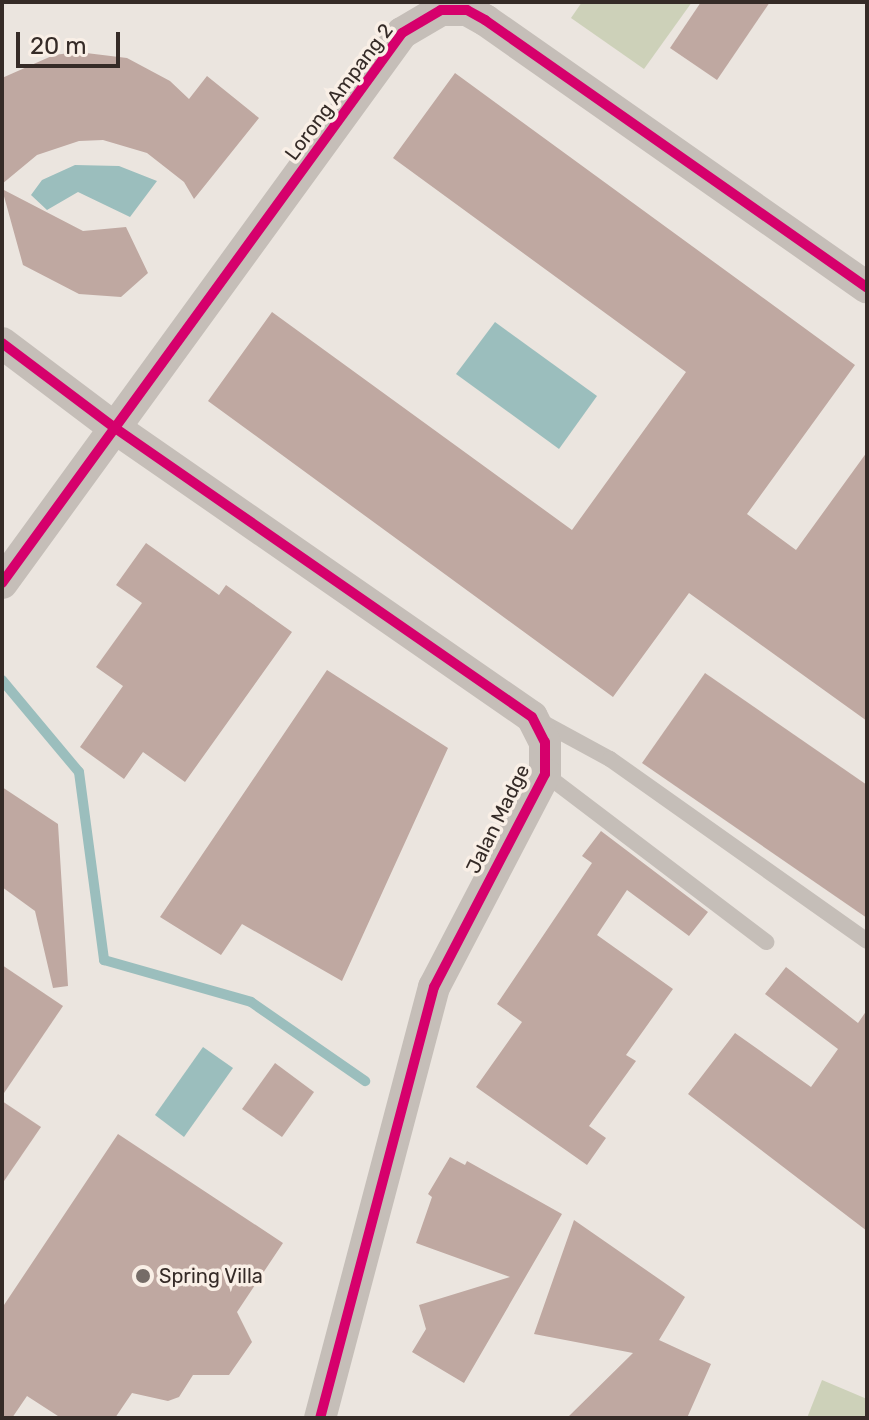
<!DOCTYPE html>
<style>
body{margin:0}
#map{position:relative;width:869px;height:1420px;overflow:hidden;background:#ebe5df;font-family:Rubik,sans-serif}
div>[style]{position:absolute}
.green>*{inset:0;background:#cdd1b9}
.water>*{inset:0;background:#9bbebd}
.stream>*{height:10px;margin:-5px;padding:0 5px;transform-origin:5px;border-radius:5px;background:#9bbebd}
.building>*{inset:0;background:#bfa8a1}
.service>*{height:16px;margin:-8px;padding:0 8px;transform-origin:8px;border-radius:8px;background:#c5beb8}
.minor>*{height:32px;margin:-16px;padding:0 16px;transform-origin:16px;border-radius:16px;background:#c5beb8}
.cycleway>*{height:10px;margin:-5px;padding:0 5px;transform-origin:5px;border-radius:5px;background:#d6006c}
.dots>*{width:22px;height:22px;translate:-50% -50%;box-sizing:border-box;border:4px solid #f9efe6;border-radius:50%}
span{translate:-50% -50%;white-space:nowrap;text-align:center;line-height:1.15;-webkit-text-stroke:7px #f9efe6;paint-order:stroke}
.street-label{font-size:20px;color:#352b27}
.poi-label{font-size:20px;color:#352b27}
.left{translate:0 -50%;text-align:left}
.frame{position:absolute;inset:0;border:4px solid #352b27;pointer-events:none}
.scale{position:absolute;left:16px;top:32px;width:104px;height:36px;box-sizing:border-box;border:4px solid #352b27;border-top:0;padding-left:10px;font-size:24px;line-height:28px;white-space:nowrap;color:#352b27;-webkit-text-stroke:6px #f9efe6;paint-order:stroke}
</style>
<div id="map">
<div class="green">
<div style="clip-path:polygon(582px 2px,692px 2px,644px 69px,571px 18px)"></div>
<div style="clip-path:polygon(822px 1380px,867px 1399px,867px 1418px,807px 1418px)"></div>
</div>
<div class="water">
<div style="clip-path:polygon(75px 165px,119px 166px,157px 181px,130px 217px,78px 192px,47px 210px,31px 195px,42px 180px)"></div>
<div style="clip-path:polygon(495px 322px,597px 396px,559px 449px,456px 374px)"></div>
<div style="clip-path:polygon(203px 1047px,233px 1068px,184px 1137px,155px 1115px)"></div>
</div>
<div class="stream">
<div style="left:2px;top:680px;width:120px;rotate:50.1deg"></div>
<div style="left:79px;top:772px;width:190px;rotate:82.4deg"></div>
<div style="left:104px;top:960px;width:153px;rotate:15.9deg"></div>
<div style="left:251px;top:1002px;width:139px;rotate:34.7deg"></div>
</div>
<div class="building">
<div style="clip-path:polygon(701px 2px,770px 2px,717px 80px,670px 48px)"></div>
<div style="clip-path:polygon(78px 52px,127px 58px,170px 81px,189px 99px,207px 76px,259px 118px,194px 199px,184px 182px,147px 153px,103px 140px,79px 141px,37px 155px,2px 184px,2px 78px,54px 55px)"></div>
<div style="clip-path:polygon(455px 73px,855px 365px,747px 514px,796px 550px,867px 452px,867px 721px,689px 593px,613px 697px,208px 401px,272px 312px,572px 530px,686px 372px,393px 158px)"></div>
<div style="clip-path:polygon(2px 189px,83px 231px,126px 227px,148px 273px,121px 297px,79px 294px,23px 265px)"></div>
<div style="clip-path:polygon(146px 543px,219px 595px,226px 585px,292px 632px,185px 782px,143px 752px,124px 779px,80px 747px,123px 686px,96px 667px,142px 603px,116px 585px)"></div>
<div style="clip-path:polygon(327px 670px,448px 748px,342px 981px,242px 924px,221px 955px,160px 917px)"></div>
<div style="clip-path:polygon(705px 673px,867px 785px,867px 918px,642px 763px)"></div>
<div style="clip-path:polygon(2px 787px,58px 824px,68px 986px,53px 988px,35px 911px,2px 887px)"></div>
<div style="clip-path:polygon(601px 831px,708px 912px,689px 936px,627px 890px,597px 935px,673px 989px,626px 1055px,636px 1061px,589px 1126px,606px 1138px,587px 1165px,476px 1087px,522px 1022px,497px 1004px,592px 863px,582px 856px)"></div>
<div style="clip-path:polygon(2px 965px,63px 1006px,2px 1096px)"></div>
<div style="clip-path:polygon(786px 967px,858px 1023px,867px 1010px,867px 1231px,688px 1094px,735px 1033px,811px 1087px,838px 1049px,765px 994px)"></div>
<div style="clip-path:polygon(275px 1063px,314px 1092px,282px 1137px,242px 1109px)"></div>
<div style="clip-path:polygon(2px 1101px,41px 1127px,2px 1184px)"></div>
<div style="clip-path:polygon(118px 1134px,283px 1243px,237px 1312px,252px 1342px,229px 1375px,193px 1375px,179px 1397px,168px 1401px,132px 1393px,115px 1418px,61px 1418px,27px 1396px,12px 1418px,2px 1418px,2px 1308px)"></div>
<div style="clip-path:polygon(450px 1157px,465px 1165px,467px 1161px,562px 1214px,464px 1383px,412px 1352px,426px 1329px,419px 1305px,510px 1277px,416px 1243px,432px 1197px,428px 1194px)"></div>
<div style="clip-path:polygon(574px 1220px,685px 1297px,659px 1340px,711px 1364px,687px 1418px,567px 1418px,633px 1353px,534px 1334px)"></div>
</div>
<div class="service">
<div style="left:540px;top:721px;width:80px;rotate:28.5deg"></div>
<div style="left:610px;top:759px;width:315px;rotate:35.3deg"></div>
<div style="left:545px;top:774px;width:278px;rotate:37.2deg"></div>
</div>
<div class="minor">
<div style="left:2px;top:343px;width:141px;rotate:37deg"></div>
<div style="left:115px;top:428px;width:507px;rotate:34.72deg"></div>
<div style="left:532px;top:717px;width:28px;rotate:63deg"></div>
<div style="left:545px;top:742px;width:32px;rotate:90deg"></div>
<div style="left:545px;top:774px;width:240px;rotate:117.5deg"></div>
<div style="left:434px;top:987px;width:446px;rotate:104.8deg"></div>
<div style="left:2px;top:583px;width:680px;rotate:-53.97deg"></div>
<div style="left:402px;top:33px;width:45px;rotate:-30.5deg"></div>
<div style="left:441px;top:10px;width:26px"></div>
<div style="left:467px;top:10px;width:21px;rotate:29deg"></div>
<div style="left:485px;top:20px;width:466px;rotate:35deg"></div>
</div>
<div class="cycleway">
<div style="left:2px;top:343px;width:141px;rotate:37deg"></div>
<div style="left:115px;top:428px;width:507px;rotate:34.72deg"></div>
<div style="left:532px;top:717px;width:28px;rotate:63deg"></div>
<div style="left:545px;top:742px;width:32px;rotate:90deg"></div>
<div style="left:545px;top:774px;width:240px;rotate:117.5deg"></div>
<div style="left:434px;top:987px;width:446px;rotate:104.8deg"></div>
<div style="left:2px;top:583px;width:680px;rotate:-53.97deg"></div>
<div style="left:402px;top:33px;width:45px;rotate:-30.5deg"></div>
<div style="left:441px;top:10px;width:26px"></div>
<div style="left:467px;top:10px;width:21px;rotate:29deg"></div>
<div style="left:485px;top:20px;width:466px;rotate:35deg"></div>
</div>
<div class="dots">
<div style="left:143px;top:1276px;background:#756c67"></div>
</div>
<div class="street-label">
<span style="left:339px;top:92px;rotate:-53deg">Lorong Ampang 2</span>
<span style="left:498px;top:819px;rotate:-64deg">Jalan Madge</span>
</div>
<div class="poi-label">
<span class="left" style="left:159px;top:1276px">Spring Villa</span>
</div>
<div class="frame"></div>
<div class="scale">20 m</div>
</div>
